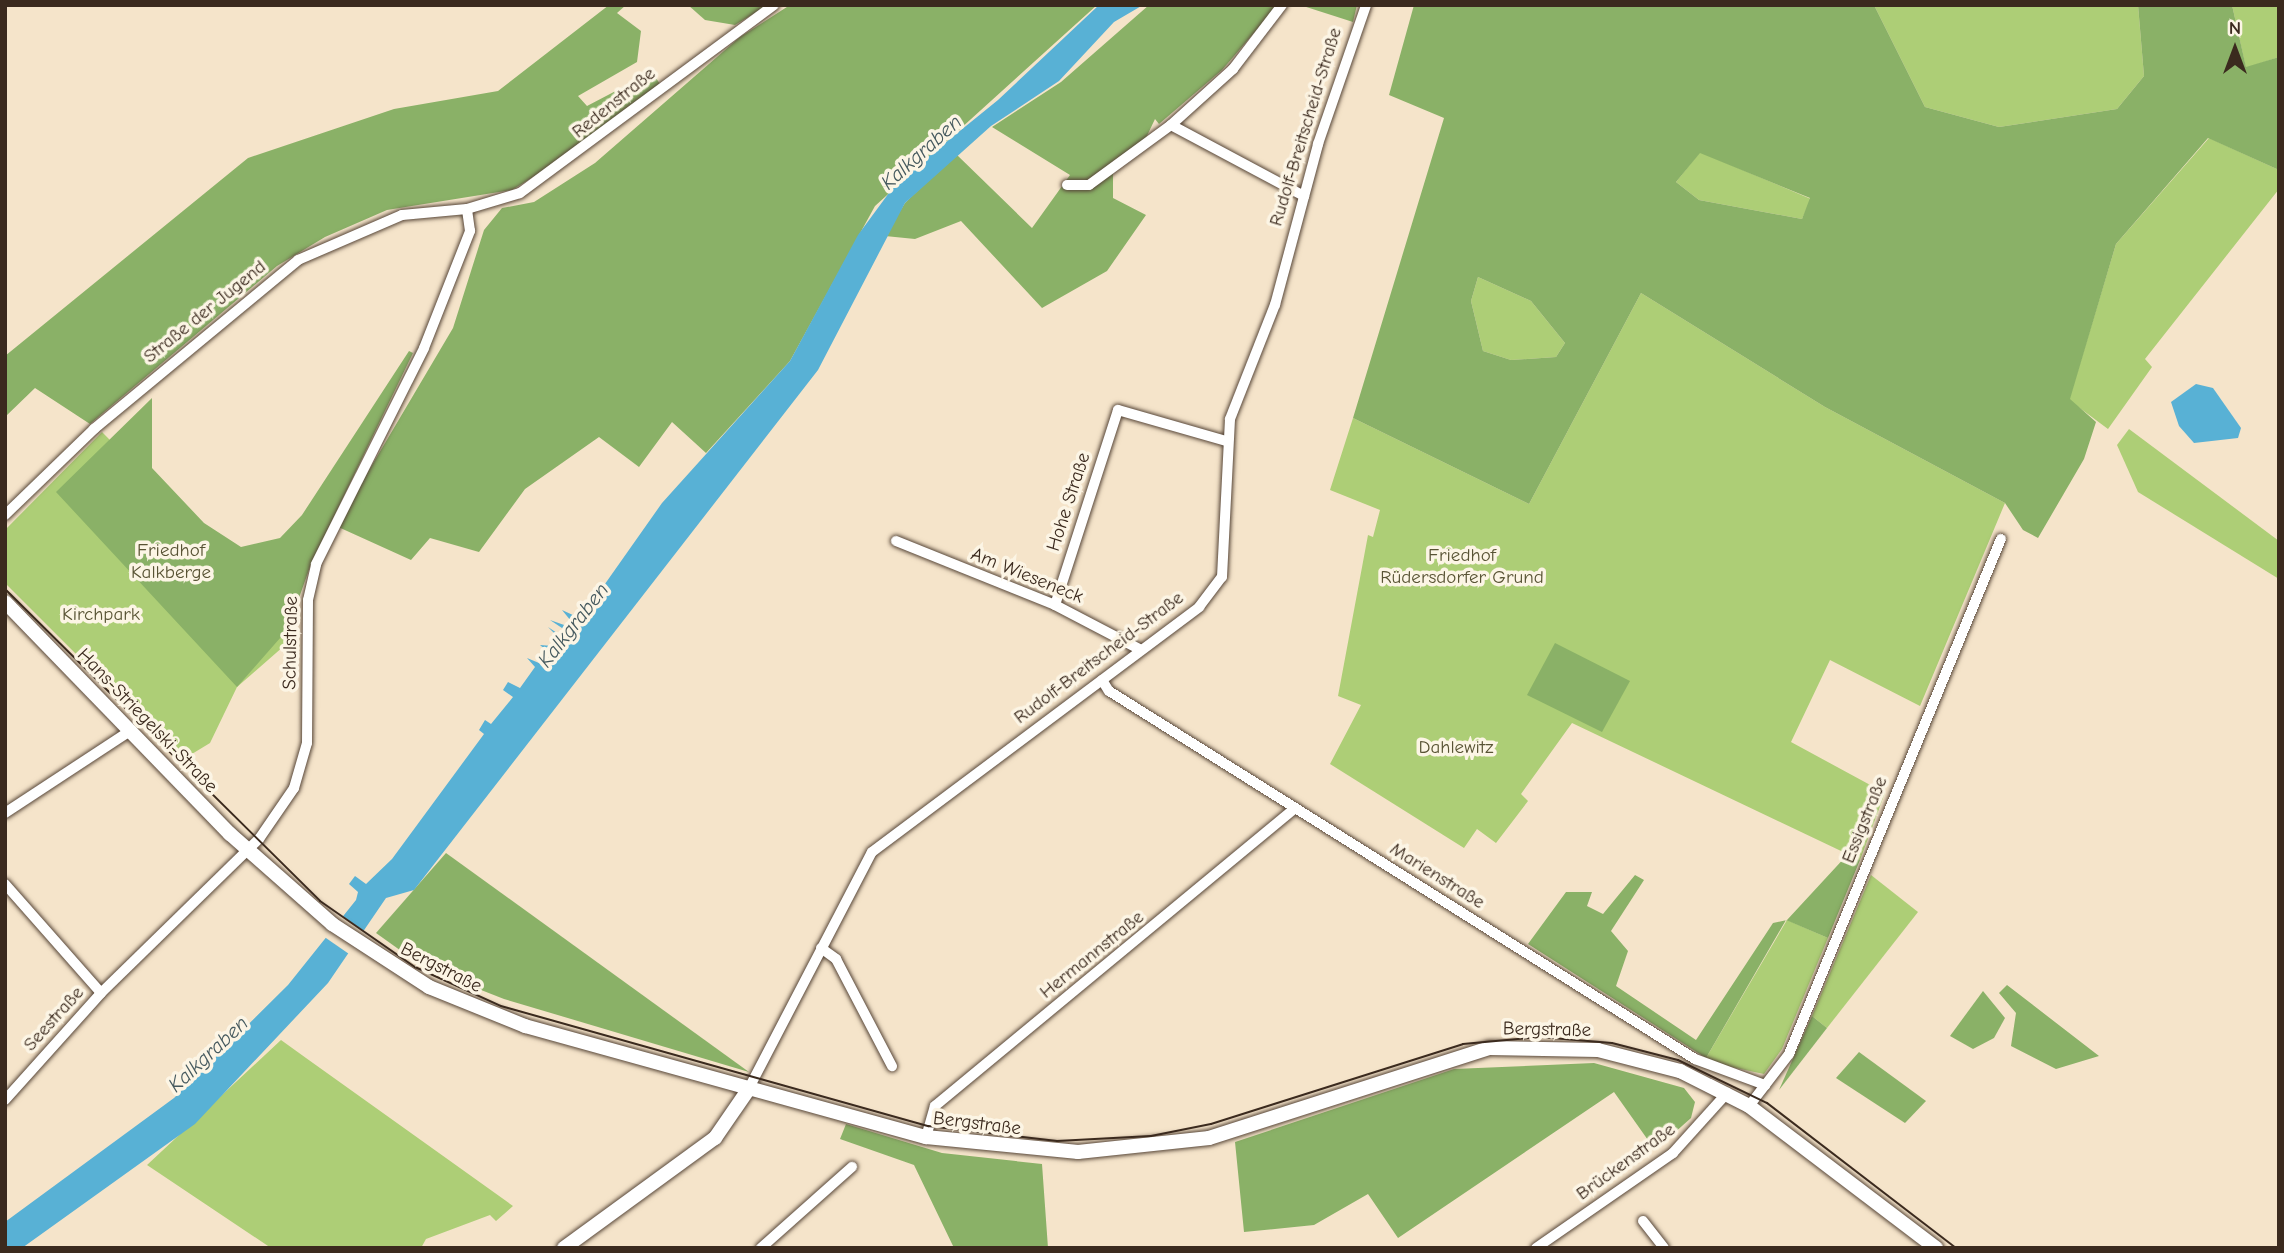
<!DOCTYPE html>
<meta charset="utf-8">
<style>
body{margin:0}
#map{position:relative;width:2284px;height:1253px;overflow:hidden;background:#f5e4ca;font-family:"Comic Neue",sans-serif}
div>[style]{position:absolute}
.green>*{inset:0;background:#adce76}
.forest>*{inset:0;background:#8ab167}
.water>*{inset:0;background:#58b1d5}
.pier>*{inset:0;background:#f5e4ca}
.roads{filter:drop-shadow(0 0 2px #574638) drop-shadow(0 0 2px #574638)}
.street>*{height:10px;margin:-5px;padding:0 5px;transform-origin:5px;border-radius:5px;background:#fff}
.secondary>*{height:14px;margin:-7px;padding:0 7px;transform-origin:7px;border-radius:7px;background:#fff}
.tram>*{height:2px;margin:-1px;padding:0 1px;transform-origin:1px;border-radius:1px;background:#3b2a1e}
span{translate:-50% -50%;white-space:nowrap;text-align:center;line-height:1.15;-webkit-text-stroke:7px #fcf5e5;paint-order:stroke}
.street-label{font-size:19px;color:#3b2a1e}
.park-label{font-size:19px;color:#585334}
.water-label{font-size:21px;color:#45595e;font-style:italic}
.frame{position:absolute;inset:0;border:7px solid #3b2a1e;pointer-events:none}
.north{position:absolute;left:2200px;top:14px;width:70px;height:70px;-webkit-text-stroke:5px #fcf5e5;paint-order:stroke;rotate:0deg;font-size:19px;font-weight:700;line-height:28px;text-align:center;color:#3b2a1e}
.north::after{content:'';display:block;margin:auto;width:24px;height:32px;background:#3b2a1e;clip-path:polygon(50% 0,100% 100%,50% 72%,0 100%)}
</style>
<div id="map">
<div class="green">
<div style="clip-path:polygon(1874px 5px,2138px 5px,2144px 76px,2117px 109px,1999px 127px,1925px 107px)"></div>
<div style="clip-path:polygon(2232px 5px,2279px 5px,2279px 57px,2246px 68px)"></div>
<div style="clip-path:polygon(2209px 138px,2279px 170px,2279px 189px,2145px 359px,2152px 367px,2108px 429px,2069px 400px,2116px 244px)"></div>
<div style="clip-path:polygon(1700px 152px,1811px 199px,1802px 219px,1699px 200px,1676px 182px)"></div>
<div style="clip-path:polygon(1478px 277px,1531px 301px,1565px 343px,1556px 357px,1511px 360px,1483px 351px,1471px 301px)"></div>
<div style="clip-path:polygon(1641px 293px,1825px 407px,2005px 503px,1920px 706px,1830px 660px,1791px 742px,1885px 793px,1860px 860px,1572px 723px,1521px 794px,1528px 801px,1496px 843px,1477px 829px,1464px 848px,1330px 764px,1361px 705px,1338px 696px,1368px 535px,1373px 537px,1380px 510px,1330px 490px,1353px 418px,1529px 504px)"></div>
<div style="clip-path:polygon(2129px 429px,2279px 541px,2279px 579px,2138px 492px,2117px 445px)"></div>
<div style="clip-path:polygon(102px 432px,300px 632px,237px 687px,210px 743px,182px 760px,5px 583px,5px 530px)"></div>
<div style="clip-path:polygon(1871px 875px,1918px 912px,1827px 1028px,1812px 1016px)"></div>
<div style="clip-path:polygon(1787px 920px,1828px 938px,1782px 1049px,1764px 1074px,1712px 1063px,1706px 1058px)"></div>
<div style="clip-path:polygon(281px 1040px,306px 1058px,513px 1206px,496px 1221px,490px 1215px,426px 1239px,421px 1248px,271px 1248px,147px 1165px)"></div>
</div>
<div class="forest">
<div style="clip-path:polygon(609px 5px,626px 5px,617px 13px,641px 31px,637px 62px,578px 96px,587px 106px,652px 72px,660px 84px,564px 158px,512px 190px,387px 210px,325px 237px,277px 266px,90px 424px,35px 388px,5px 417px,5px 356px,248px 158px,394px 109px,498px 91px)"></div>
<div style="clip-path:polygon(688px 5px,768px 5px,735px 25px,705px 20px)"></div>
<div style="clip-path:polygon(790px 5px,1097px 5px,875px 206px,790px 361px,706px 453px,672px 422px,639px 467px,599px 437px,525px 489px,479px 552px,430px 538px,411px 560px,336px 526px,453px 328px,484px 230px,502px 208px,534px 202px,595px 163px,740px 37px)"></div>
<div style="clip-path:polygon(1149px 5px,1278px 5px,1222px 70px,1159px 124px,1155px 119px,1145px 140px,1113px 161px,1113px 198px,1146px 215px,1107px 271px,1042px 308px,961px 221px,915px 239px,885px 236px,905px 203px,956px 154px,1032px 228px,1070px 175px,992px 127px,1061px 82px)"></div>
<div style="clip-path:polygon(1300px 5px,1357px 5px,1353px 22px)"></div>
<div style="clip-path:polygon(evenodd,1414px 5px,1874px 5px,1925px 107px,1999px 127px,2117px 109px,2144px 76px,2138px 5px,2232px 5px,2246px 67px,2279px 57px,2279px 170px,2208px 138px,2116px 244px,2070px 399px,2096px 422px,2084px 459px,2038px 538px,2023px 530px,2005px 503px,1825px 407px,1641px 293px,1529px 504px,1353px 418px,1444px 118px,1389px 95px,1414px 5px,1700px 153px,1810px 198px,1802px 219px,1699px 200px,1676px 182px,1700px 153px,1414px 5px,1478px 277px,1531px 301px,1565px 343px,1556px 357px,1511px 360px,1483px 351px,1471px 301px,1478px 277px)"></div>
<div style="clip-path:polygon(409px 351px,413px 353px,311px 564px,288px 629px,237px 687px,56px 492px,152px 398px,152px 468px,204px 523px,241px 547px,280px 538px,302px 515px)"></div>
<div style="clip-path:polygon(1555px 643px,1630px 681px,1602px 732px,1527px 695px)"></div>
<div style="clip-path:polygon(446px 853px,749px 1072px,504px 999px,425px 968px,376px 933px)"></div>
<div style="clip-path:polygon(1848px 854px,1860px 860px,1828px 938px,1786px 920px,1706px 1058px,1528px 944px,1566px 892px,1592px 892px,1587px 906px,1603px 914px,1635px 875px,1644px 880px,1611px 931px,1628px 951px,1616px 986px,1696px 1040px,1773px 923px,1787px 920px)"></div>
<div style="clip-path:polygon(2007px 985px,2099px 1056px,2056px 1069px,2011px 1046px,2016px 1013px,1999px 993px)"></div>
<div style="clip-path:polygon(1983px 991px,2005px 1018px,1994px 1038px,1973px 1049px,1950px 1036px)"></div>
<div style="clip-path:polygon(1812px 1016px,1827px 1028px,1779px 1090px)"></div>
<div style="clip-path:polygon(1859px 1052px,1926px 1101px,1905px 1123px,1836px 1078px)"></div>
<div style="clip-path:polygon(1594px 1063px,1684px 1088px,1695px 1102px,1691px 1118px,1655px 1150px,1614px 1092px,1398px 1238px,1368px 1194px,1314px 1225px,1244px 1232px,1235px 1142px,1454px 1069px)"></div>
<div style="clip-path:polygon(846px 1124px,942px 1153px,1042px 1164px,1048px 1248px,954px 1248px,914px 1165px,840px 1139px)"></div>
</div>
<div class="water">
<div style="clip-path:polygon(1099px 5px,1143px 5px,1114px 22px,1059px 81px,991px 126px,905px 203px,818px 370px,414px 890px,386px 898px,328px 983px,195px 1124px,22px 1248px,5px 1248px,5px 1222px,174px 1098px,288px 985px,356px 900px,358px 892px,349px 884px,355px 876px,366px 884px,392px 859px,484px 734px,479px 730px,485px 720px,491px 724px,513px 697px,503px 690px,508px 682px,520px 688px,535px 667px,527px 658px,539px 663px,548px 652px,540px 645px,553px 646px,558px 637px,548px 627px,560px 635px,565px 630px,550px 620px,567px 626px,571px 621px,562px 610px,575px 616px,600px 591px,662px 503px,790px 361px,858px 235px,897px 182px,998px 100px)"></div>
<div style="clip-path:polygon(2196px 384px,2213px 388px,2241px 428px,2238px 438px,2194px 443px,2179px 426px,2171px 402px)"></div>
</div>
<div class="pier">
<div style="clip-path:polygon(341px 915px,367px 933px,352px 956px,323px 936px)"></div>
</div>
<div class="roads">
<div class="street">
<div style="left:1171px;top:125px;width:151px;rotate:28.1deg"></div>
<div style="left:1067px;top:185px;width:22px"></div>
<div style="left:1089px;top:185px;width:102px;rotate:-36.2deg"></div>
<div style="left:1171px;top:125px;width:84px;rotate:-42.1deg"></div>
<div style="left:1233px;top:69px;width:81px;rotate:-52.6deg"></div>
<div style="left:5px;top:515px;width:124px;rotate:-44deg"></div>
<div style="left:94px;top:429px;width:265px;rotate:-39.6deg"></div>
<div style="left:298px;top:260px;width:113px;rotate:-23.4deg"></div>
<div style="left:402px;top:215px;width:65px;rotate:-5.3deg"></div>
<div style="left:467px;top:209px;width:55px;rotate:-16.8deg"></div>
<div style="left:520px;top:193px;width:316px;rotate:-36.5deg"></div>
<div style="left:896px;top:541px;width:171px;rotate:21.9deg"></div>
<div style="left:1055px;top:605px;width:95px;rotate:27.6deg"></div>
<div style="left:1055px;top:605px;width:205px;rotate:-72.1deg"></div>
<div style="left:1118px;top:410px;width:112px;rotate:16deg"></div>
<div style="left:1102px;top:680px;width:13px;rotate:58deg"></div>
<div style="left:1109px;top:691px;width:692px;rotate:32.13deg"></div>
<div style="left:1695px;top:1059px;width:75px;rotate:20.4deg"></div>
<div style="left:5px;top:813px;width:149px;rotate:-33.3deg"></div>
<div style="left:5px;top:884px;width:145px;rotate:48.6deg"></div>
<div style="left:821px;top:948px;width:19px;rotate:36deg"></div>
<div style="left:836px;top:959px;width:121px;rotate:62.4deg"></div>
<div style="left:748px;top:1090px;width:268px;rotate:-62.5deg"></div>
<div style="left:872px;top:852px;width:409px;rotate:-36.8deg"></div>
<div style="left:1199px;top:607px;width:38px;rotate:-53deg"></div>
<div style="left:1222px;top:577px;width:158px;rotate:-87.1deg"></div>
<div style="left:1230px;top:419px;width:123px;rotate:-68.5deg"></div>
<div style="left:1275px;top:305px;width:167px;rotate:-75deg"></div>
<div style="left:1318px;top:144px;width:147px;rotate:-70.9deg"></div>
<div style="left:5px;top:1100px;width:144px;rotate:-48.1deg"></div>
<div style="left:101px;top:993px;width:221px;rotate:-44.3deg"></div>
<div style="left:259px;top:839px;width:62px;rotate:-55.5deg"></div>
<div style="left:294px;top:788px;width:47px;rotate:-73.9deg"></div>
<div style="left:307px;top:743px;width:143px;rotate:-89.6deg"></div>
<div style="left:308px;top:600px;width:37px;rotate:-77deg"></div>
<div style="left:316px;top:564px;width:241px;rotate:-63.4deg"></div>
<div style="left:424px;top:348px;width:126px;rotate:-68.5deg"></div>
<div style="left:470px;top:231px;width:22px;rotate:-98deg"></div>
<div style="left:1749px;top:1106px;width:66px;rotate:-52.4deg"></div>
<div style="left:1789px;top:1054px;width:557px;rotate:-67.63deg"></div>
<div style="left:926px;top:1137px;width:32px;rotate:-74deg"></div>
<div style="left:935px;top:1106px;width:467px;rotate:-39.6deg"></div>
<div style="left:1643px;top:1221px;width:34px;rotate:52deg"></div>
<div style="left:761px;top:1248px;width:122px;rotate:-41.7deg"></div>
<div style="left:1536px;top:1248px;width:167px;rotate:-34.7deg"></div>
<div style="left:1673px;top:1153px;width:81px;rotate:-48deg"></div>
</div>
<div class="secondary">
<div style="left:5px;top:602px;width:323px;rotate:45.9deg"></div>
<div style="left:230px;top:834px;width:136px;rotate:41.4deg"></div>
<div style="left:332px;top:924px;width:116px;rotate:33deg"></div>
<div style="left:429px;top:987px;width:104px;rotate:22.1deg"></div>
<div style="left:525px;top:1026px;width:416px;rotate:15.5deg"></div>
<div style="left:926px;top:1137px;width:153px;rotate:5.6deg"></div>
<div style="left:1078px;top:1152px;width:132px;rotate:-6.1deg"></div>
<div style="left:1209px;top:1138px;width:294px;rotate:-17.8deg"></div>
<div style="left:1489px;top:1048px;width:109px;rotate:1.1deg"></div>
<div style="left:1598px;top:1050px;width:85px;rotate:14.4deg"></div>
<div style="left:1680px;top:1071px;width:77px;rotate:26.9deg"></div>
<div style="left:1749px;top:1106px;width:235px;rotate:37.2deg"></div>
<div style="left:564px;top:1248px;width:187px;rotate:-36.1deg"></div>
<div style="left:715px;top:1138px;width:58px;rotate:-55.5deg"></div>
</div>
</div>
<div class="tram">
<div style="left:5px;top:589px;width:443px;rotate:44.7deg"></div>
<div style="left:320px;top:901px;width:116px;rotate:34.8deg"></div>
<div style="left:415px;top:967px;width:94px;rotate:24.4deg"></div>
<div style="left:501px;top:1006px;width:444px;rotate:15.7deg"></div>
<div style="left:928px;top:1126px;width:130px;rotate:6.6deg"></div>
<div style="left:1057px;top:1141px;width:94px;rotate:-3deg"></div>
<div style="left:1151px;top:1136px;width:61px;rotate:-11.3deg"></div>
<div style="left:1211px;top:1124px;width:264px;rotate:-17.6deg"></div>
<div style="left:1463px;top:1044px;width:77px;rotate:-5.2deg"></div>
<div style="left:1540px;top:1037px;width:72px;rotate:4.8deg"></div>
<div style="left:1612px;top:1043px;width:68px;rotate:14.4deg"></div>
<div style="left:1678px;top:1060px;width:99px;rotate:25.8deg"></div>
<div style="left:1767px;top:1103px;width:238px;rotate:37.5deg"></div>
</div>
<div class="street-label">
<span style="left:614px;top:103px;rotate:-39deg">Redenstraße</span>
<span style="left:1306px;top:127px;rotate:-73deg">Rudolf-Breitscheid-Straße</span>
<span style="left:205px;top:312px;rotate:-39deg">Straße der Jugend</span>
<span style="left:1069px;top:502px;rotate:-72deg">Hohe Straße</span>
<span style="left:1027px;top:576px;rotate:22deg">Am Wieseneck</span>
<span style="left:291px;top:643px;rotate:-89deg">Schulstraße</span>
<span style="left:1099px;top:658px;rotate:-37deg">Rudolf-Breitscheid-Straße</span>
<span style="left:147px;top:721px;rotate:46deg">Hans-Striegelski-Straße</span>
<span style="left:1865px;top:820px;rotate:-68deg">Essigstraße</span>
<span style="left:1437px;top:876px;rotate:32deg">Marienstraße</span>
<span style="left:1092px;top:955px;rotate:-39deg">Hermannstraße</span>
<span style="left:441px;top:968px;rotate:27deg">Bergstraße</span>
<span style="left:54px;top:1019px;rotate:-48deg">Seestraße</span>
<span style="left:1547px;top:1030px;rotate:1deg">Bergstraße</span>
<span style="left:977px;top:1124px;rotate:7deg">Bergstraße</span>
<span style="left:1626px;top:1162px;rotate:-36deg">Brückenstraße</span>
</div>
<div class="park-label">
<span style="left:171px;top:562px">Friedhof<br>Kalkberge</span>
<span style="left:1462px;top:567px">Friedhof<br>Rüdersdorfer Grund</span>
<span style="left:101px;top:615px">Kirchpark</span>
<span style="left:1456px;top:748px">Dahlewitz</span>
</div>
<div class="water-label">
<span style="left:921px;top:152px;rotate:-42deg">Kalkgraben</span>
<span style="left:573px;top:625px;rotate:-52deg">Kalkgraben</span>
<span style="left:208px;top:1054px;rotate:-43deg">Kalkgraben</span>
</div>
<div class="frame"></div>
<div class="north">N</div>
</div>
